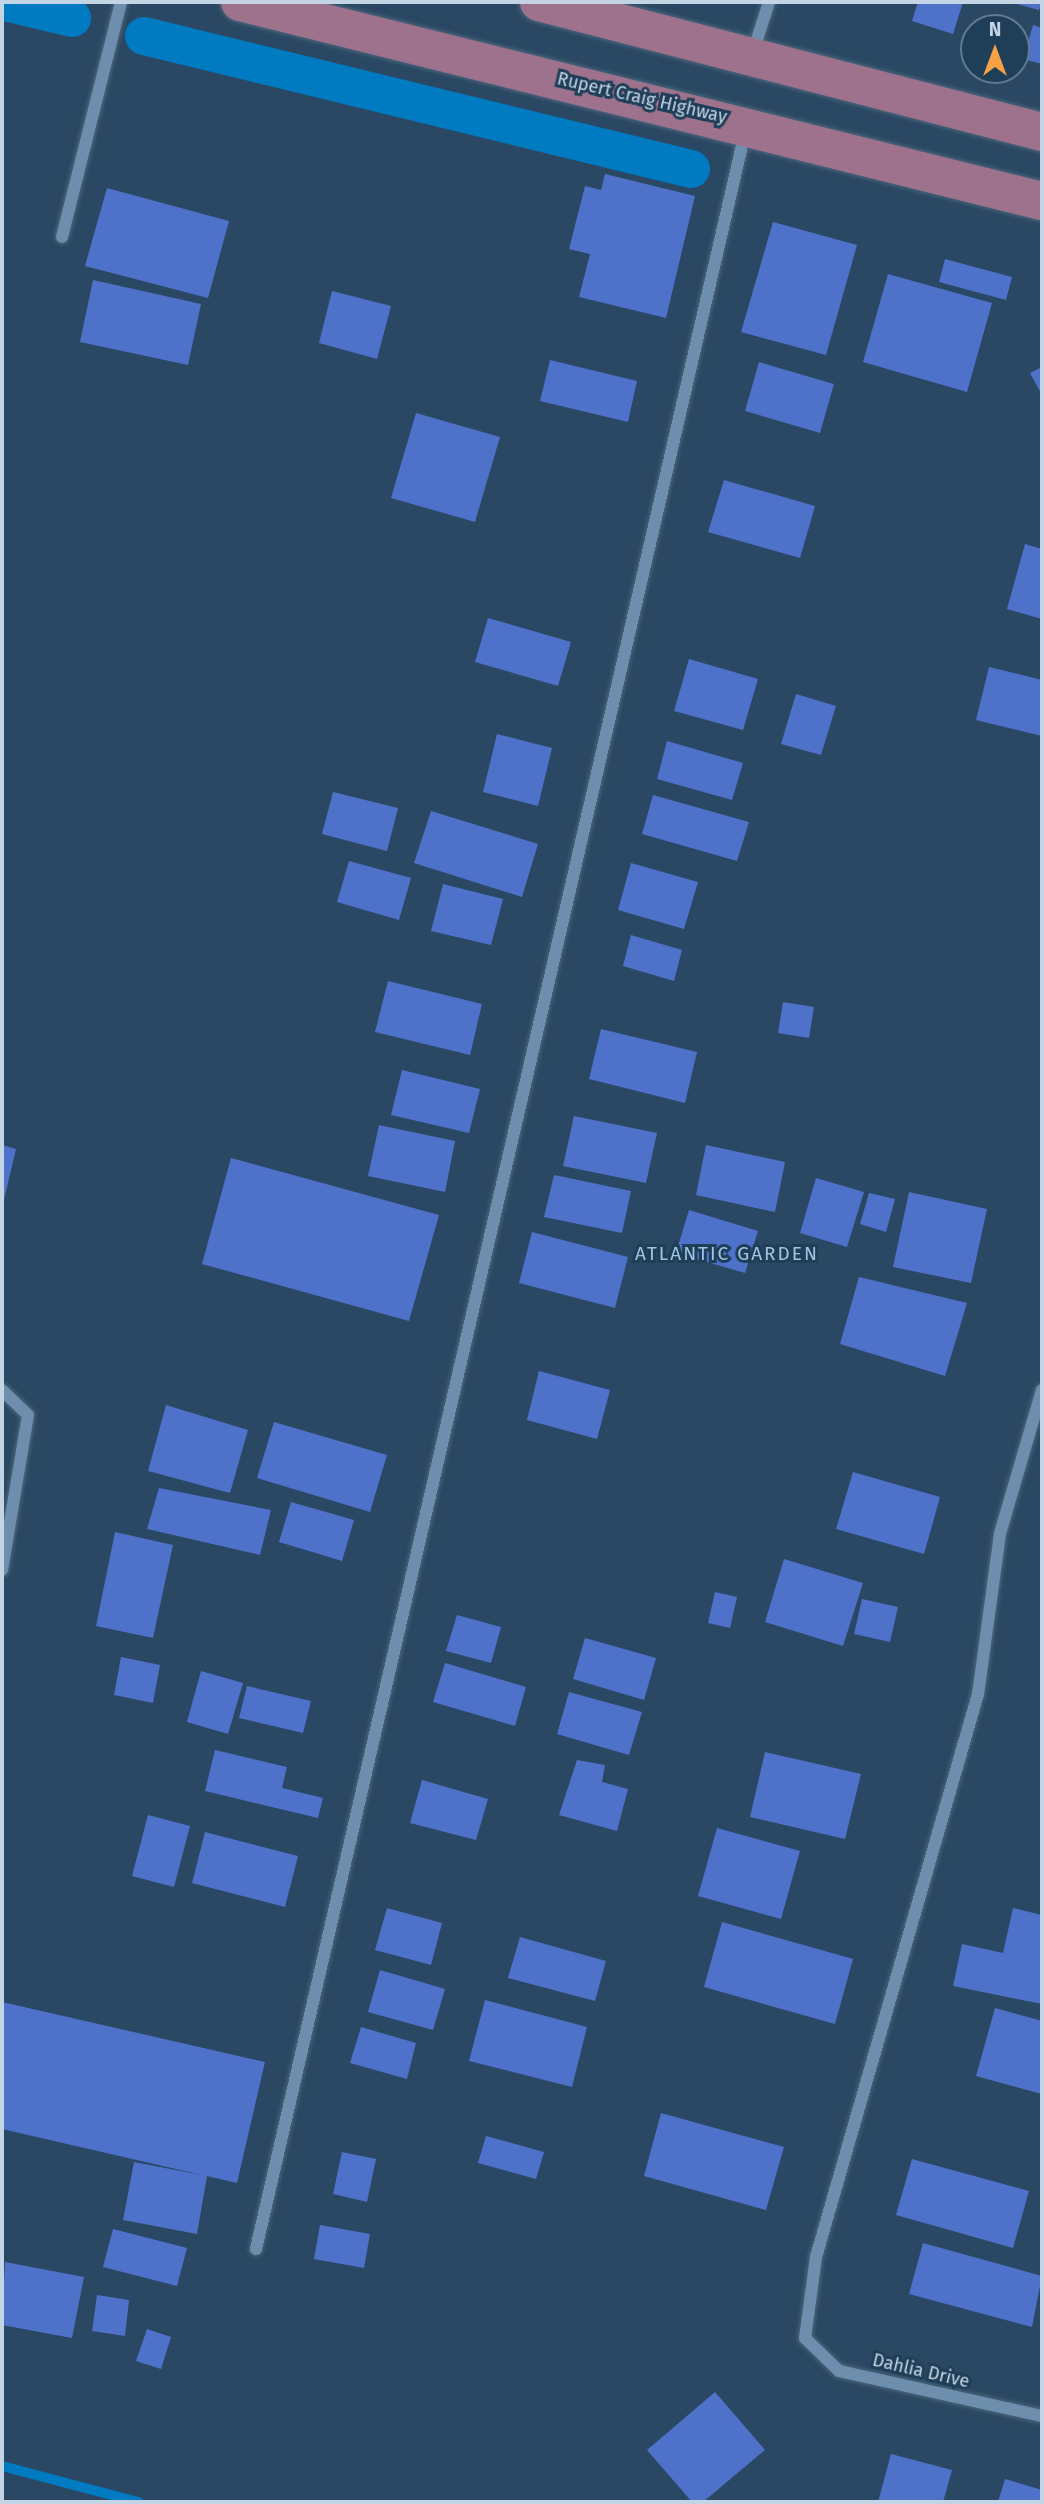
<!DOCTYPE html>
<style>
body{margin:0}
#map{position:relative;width:1044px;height:2504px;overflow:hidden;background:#2a4863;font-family:"Fira Sans",sans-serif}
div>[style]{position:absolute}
.stream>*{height:10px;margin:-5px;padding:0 5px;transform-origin:5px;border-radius:5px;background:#007ac1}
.canal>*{height:38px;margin:-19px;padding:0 19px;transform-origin:19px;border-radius:19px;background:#007ac1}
.building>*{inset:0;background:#4e72ca}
.roads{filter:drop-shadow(0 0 2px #4c667c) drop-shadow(0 0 2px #4c667c)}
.minor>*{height:12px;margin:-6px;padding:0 6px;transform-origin:6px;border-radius:6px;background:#6d8eac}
.major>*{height:38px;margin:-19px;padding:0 19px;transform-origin:19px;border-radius:19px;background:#9e718c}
span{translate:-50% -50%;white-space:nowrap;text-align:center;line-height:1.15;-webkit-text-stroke:6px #1f3e57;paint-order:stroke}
.street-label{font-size:18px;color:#c3d4e4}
.neighbourhood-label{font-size:19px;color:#a1c4e3;letter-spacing:2px}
.frame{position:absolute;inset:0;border:4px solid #c3d4e4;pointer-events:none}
.north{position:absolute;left:960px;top:14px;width:70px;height:70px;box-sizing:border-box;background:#1f3e57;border:2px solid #617a8f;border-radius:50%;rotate:0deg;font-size:19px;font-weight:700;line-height:28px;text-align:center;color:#c3d4e4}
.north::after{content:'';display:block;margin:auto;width:24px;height:32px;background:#f5a246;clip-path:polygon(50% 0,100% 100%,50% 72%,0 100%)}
</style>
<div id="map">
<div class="stream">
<div style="left:2px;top:2466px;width:141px;rotate:14.8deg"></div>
</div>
<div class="canal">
<div style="left:5px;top:2px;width:69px;rotate:13.4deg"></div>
<div style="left:144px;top:36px;width:563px;rotate:13.67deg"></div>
</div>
<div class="building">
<div style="clip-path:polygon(918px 2px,963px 2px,953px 34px,912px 21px)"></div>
<div style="clip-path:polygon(1010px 2px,1041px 2px,1039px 10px)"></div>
<div style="clip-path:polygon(1033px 25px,1042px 28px,1042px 64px,1023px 59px)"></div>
<div style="clip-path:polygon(605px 174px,695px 196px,666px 318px,579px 297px,590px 254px,569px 249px,585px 186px,601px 190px)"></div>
<div style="clip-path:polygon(107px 188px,229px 221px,208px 298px,85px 266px)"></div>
<div style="clip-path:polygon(773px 222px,857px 245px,826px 355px,741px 332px)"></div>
<div style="clip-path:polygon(945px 259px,1012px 277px,1006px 300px,939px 282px)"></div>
<div style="clip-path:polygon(888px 274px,992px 303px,967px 392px,863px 362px)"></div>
<div style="clip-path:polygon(93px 280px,201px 304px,188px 365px,80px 342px)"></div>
<div style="clip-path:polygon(332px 291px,391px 306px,377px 359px,319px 343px)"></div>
<div style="clip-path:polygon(550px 360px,637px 381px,628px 422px,540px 401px)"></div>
<div style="clip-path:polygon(759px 362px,834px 384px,820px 433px,745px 411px)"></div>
<div style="clip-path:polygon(1042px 367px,1042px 395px,1030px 373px)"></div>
<div style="clip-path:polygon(416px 413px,500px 437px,475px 522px,391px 498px)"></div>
<div style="clip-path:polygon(724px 480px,815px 506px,800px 558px,708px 532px)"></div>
<div style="clip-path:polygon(1025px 544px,1042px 549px,1042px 619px,1007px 609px)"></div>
<div style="clip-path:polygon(488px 618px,571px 642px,558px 686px,475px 662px)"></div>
<div style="clip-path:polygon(689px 659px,758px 679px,743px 730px,674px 711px)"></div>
<div style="clip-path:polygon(989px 667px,1042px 680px,1042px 736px,976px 720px)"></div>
<div style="clip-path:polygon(796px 694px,836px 706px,821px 755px,781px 744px)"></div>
<div style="clip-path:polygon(497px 734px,552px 748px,538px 806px,483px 792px)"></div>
<div style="clip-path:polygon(667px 741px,743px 763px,732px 800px,657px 779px)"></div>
<div style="clip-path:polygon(333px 792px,398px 808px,387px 851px,322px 834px)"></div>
<div style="clip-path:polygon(653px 795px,749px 822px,737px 861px,642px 834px)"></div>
<div style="clip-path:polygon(431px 811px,538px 844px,522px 897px,414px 863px)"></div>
<div style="clip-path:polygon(349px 861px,411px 878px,399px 920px,337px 902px)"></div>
<div style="clip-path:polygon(631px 863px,698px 882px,684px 929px,618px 910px)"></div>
<div style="clip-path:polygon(443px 884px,503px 899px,491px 945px,431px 931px)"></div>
<div style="clip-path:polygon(631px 935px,682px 950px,674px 981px,623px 966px)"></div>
<div style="clip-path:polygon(388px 981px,482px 1004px,470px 1055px,375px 1032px)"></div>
<div style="clip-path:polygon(783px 1002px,814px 1007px,809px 1038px,778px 1033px)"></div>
<div style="clip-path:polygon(601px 1029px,697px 1052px,685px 1103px,589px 1079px)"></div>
<div style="clip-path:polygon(402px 1070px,480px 1089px,469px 1133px,391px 1115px)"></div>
<div style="clip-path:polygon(574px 1116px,657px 1133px,646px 1183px,563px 1166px)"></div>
<div style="clip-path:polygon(379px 1125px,455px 1141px,445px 1192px,368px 1176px)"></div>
<div style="clip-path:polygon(2px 1145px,16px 1149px,3px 1204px,2px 1204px)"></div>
<div style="clip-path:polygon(706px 1145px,785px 1162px,775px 1212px,696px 1195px)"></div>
<div style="clip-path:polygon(231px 1158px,439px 1215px,409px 1321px,202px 1264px)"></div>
<div style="clip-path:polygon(554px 1175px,631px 1191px,622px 1233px,544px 1217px)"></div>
<div style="clip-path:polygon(816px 1178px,864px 1192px,847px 1247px,800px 1233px)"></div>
<div style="clip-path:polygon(909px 1192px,987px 1209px,971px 1283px,893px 1267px)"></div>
<div style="clip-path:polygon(869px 1193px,895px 1199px,886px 1232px,860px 1224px)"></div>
<div style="clip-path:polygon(689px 1210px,758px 1231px,745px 1273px,676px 1253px)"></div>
<div style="clip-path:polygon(532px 1232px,628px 1257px,615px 1308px,519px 1283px)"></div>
<div style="clip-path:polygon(859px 1277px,967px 1303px,945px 1376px,840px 1344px)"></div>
<div style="clip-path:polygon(539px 1371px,610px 1390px,597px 1439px,527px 1420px)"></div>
<div style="clip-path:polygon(166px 1405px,248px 1430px,230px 1493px,148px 1471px)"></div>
<div style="clip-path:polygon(274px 1422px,387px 1455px,370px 1512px,257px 1478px)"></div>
<div style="clip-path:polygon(853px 1472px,940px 1497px,924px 1554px,836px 1529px)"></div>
<div style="clip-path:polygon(159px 1488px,271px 1510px,260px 1555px,147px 1529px)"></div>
<div style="clip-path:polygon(291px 1502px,354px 1520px,342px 1561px,279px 1542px)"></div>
<div style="clip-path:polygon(115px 1532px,173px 1545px,153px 1638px,96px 1626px)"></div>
<div style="clip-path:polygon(784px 1559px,863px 1583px,843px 1646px,765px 1622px)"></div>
<div style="clip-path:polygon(715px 1592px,737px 1597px,730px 1628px,708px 1623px)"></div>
<div style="clip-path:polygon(862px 1599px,898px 1607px,890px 1642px,854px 1634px)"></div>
<div style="clip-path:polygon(457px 1615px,501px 1627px,491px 1663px,446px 1651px)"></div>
<div style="clip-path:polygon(585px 1638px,656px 1658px,644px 1700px,573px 1679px)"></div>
<div style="clip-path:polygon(121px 1657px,160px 1665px,153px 1703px,114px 1695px)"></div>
<div style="clip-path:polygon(445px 1663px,526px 1687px,515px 1726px,433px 1702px)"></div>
<div style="clip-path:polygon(201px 1671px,243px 1683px,228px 1734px,187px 1722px)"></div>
<div style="clip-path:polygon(247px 1686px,311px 1701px,303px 1733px,239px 1718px)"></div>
<div style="clip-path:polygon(569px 1692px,642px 1712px,629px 1755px,557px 1734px)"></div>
<div style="clip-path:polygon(215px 1750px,287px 1767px,282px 1788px,323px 1798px,318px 1818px,205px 1791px)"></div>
<div style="clip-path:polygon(765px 1752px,861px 1774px,845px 1839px,750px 1817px)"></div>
<div style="clip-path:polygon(577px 1760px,605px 1765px,602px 1782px,628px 1789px,617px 1831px,559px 1815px)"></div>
<div style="clip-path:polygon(422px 1780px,488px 1799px,476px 1840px,410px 1823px)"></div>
<div style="clip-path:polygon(148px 1815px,190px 1826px,174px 1887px,132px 1876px)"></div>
<div style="clip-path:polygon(717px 1828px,800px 1851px,781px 1919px,698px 1896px)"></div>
<div style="clip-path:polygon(205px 1832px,298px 1856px,285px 1907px,192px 1883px)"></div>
<div style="clip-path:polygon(387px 1908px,442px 1923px,431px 1965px,375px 1950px)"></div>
<div style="clip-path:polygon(1013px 1908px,1042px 1915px,1042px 2004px,953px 1986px,962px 1944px,1003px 1953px)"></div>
<div style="clip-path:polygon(722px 1922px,853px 1959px,835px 2024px,704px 1987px)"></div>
<div style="clip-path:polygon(520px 1937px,606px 1961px,595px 2001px,508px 1978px)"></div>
<div style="clip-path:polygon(380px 1970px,445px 1989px,433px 2030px,368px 2012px)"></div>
<div style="clip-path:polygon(485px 2000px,587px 2027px,572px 2087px,469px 2061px)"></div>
<div style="clip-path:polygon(2px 2002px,265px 2062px,237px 2183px,207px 2176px,197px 2234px,123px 2220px,134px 2162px,202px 2175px,2px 2129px)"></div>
<div style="clip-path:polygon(995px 2008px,1042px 2021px,1042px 2094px,976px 2076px)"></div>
<div style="clip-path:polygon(361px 2027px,416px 2043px,407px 2079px,350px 2063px)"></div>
<div style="clip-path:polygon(661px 2113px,784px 2147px,766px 2210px,644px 2176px)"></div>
<div style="clip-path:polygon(486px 2136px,544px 2152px,536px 2179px,478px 2163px)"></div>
<div style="clip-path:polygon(342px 2152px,376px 2159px,367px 2202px,333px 2194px)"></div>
<div style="clip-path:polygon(912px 2159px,1029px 2191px,1013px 2248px,896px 2215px)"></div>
<div style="clip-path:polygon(320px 2225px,370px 2234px,364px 2268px,314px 2259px)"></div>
<div style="clip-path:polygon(113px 2229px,187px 2248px,177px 2286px,103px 2267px)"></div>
<div style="clip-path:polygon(923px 2243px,1042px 2276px,1032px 2327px,909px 2294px)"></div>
<div style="clip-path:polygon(5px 2262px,84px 2277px,72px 2338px,2px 2325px)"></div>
<div style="clip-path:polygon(97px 2295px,129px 2300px,125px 2336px,92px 2331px)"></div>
<div style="clip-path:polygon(147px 2329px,171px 2337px,161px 2369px,136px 2361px)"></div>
<div style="clip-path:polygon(715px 2392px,765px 2450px,703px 2502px,692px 2502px,647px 2450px)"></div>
<div style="clip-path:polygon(891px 2454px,952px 2470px,943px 2502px,878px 2502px)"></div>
<div style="clip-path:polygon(1005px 2479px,1042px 2490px,1042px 2502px,998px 2502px)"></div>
</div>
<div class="roads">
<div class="minor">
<div style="left:752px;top:55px;width:56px;rotate:-72.2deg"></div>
<div style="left:62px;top:237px;width:242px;rotate:-75.9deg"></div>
<div style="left:2px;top:1390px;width:36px;rotate:44deg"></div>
<div style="left:28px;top:1415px;width:157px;rotate:99.5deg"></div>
<div style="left:1042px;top:1390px;width:150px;rotate:106.3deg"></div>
<div style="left:1000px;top:1534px;width:162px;rotate:97.8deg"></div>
<div style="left:978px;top:1694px;width:586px;rotate:106.05deg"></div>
<div style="left:816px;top:2257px;width:82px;rotate:97.7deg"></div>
<div style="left:805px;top:2338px;width:47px;rotate:44.1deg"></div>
<div style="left:839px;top:2371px;width:208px;rotate:12.5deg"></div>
<div style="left:256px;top:2249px;width:2173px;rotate:-76.99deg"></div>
</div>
<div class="major">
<div style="left:240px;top:2px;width:826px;rotate:13.94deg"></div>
<div style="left:539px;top:2px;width:520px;rotate:14.49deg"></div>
</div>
</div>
<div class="street-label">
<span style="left:642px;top:98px;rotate:13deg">Rupert Craig Highway</span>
<span style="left:921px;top:2371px;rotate:13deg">Dahlia Drive</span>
</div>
<div class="neighbourhood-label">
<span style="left:727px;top:1254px">ATLANTIC GARDEN</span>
</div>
<div class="frame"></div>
<div class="north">N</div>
</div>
